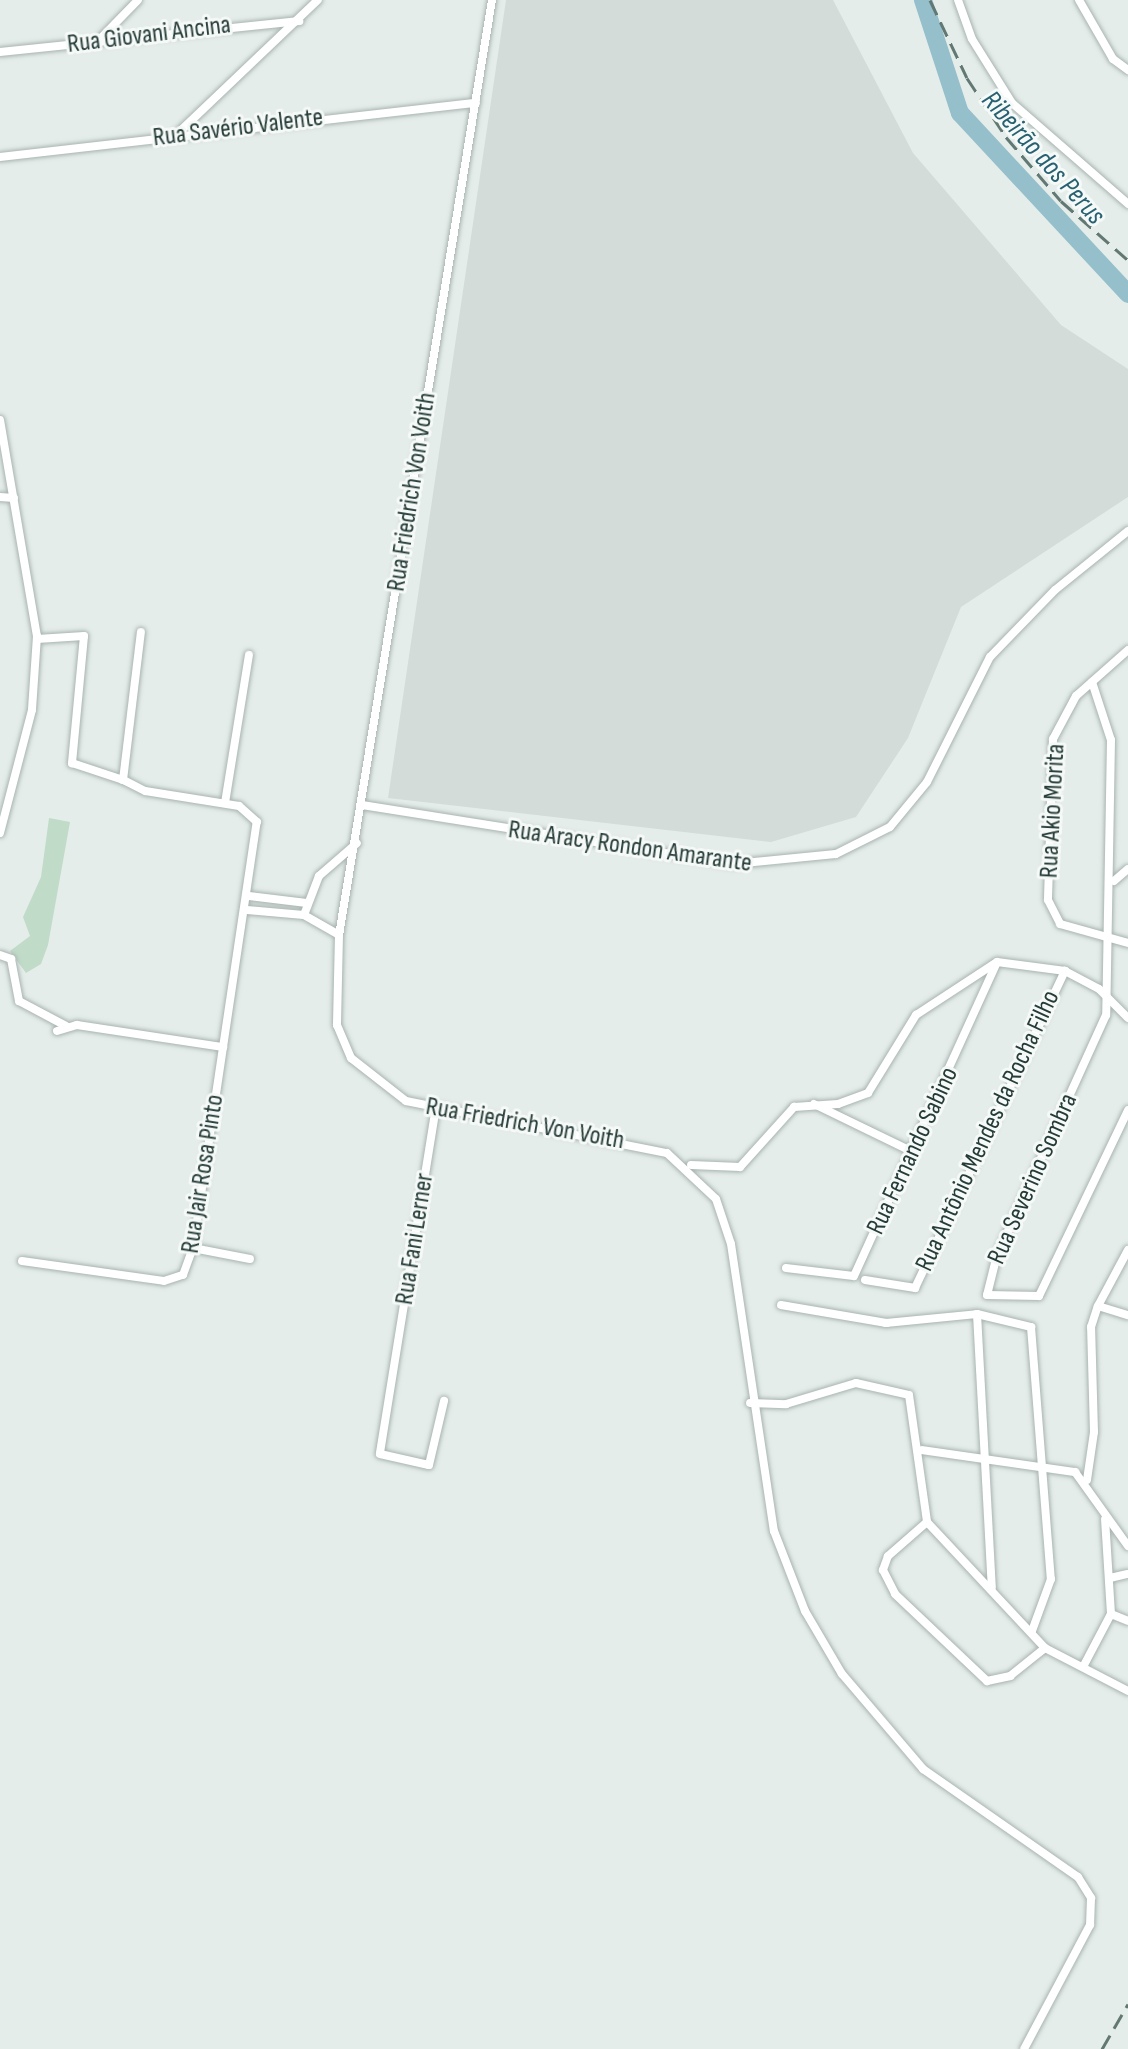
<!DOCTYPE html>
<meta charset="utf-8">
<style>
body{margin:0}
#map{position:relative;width:1128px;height:2049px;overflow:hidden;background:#e5edea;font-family:"Sofia Sans Condensed",sans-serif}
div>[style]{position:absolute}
.built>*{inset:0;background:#d3dcd9}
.green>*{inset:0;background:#c1dbc9}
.river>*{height:18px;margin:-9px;padding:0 9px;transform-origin:9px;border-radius:9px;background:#94bfcb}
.roads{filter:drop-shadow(0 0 2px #a8b4b1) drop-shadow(0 0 2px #a8b4b1)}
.street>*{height:8px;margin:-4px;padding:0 4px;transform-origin:4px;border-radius:4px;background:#fff}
.rail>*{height:3px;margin-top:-1.5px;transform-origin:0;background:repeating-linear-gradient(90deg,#617873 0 16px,transparent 0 24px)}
span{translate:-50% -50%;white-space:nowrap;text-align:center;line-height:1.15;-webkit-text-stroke:6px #f5f9f7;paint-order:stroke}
.street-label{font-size:26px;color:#263c38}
.water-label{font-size:28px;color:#276172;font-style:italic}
</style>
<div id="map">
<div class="built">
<div style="clip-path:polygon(506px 0,833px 0,913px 153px,1061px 325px,1128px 369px,1128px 497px,961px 607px,908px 738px,856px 817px,771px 842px,388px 798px)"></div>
</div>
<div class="green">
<div style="clip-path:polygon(49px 818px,70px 822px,48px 945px,41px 964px,26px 973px,10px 951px,30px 936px,23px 917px,41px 877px)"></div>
</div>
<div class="river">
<div style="left:923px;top:0;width:119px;rotate:71.9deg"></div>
<div style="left:960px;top:113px;width:247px;rotate:47.1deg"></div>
</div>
<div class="roads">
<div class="street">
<div style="left:492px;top:0;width:947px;rotate:99.29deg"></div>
<div style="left:339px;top:935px;width:90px;rotate:91.3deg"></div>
<div style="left:337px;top:1025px;width:36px;rotate:67deg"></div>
<div style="left:351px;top:1058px;width:70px;rotate:38deg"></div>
<div style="left:406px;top:1101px;width:266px;rotate:11.3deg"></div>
<div style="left:667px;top:1153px;width:67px;rotate:43.2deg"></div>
<div style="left:716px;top:1199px;width:47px;rotate:71.6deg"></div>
<div style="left:731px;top:1244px;width:290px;rotate:81.5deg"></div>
<div style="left:774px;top:1531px;width:86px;rotate:68.8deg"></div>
<div style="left:805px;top:1611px;width:73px;rotate:59.6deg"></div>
<div style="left:842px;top:1674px;width:125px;rotate:49.5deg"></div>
<div style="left:923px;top:1769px;width:189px;rotate:34.9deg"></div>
<div style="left:1078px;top:1877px;width:25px;rotate:58deg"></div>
<div style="left:1091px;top:1898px;width:27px;rotate:92deg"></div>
<div style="left:1090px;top:1925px;width:140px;rotate:118deg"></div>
<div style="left:958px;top:0;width:41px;rotate:70.3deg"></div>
<div style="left:972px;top:39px;width:75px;rotate:58deg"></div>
<div style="left:1012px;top:103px;width:154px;rotate:41deg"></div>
<div style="left:1079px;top:0;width:68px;rotate:60deg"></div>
<div style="left:1113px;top:59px;width:19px;rotate:36deg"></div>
<div style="left:98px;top:41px;width:57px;rotate:-45.7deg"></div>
<div style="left:0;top:52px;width:301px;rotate:-5.9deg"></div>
<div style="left:175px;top:136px;width:197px;rotate:-43.6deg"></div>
<div style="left:0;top:157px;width:479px;rotate:-6.5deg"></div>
<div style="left:0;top:420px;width:219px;rotate:80.3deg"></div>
<div style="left:37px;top:636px;width:74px;rotate:93.9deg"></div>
<div style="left:32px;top:710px;width:127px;rotate:104.6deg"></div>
<div style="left:0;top:497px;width:14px;rotate:4deg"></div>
<div style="left:37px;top:639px;width:47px;rotate:-3.7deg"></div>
<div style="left:84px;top:636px;width:128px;rotate:95.4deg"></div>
<div style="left:72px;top:763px;width:54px;rotate:18.4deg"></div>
<div style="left:1128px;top:650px;width:69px;rotate:138.5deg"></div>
<div style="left:1076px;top:696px;width:49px;rotate:118.1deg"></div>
<div style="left:1053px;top:739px;width:161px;rotate:91.8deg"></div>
<div style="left:1048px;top:900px;width:27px;rotate:63deg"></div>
<div style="left:1060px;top:924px;width:71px;rotate:15.6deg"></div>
<div style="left:1092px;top:682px;width:61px;rotate:71.9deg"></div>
<div style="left:1111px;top:740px;width:275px;rotate:91deg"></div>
<div style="left:1106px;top:1015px;width:264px;rotate:114.4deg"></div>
<div style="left:997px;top:1255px;width:41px;rotate:104deg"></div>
<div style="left:987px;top:1295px;width:52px;rotate:1.1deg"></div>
<div style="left:1039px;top:1296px;width:206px;rotate:-64.4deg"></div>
<div style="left:225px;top:803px;width:150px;rotate:-80.8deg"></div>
<div style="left:362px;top:805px;width:377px;rotate:9deg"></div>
<div style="left:734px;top:864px;width:102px;rotate:-5.6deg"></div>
<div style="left:836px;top:854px;width:60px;rotate:-26.6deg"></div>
<div style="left:890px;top:827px;width:58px;rotate:-50.6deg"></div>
<div style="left:927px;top:782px;width:140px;rotate:-63.3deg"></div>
<div style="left:990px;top:657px;width:93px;rotate:-45.9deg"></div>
<div style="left:1055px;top:590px;width:94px;rotate:-38.9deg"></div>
<div style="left:1114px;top:881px;width:18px;rotate:-41deg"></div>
<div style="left:249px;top:896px;width:58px;rotate:6.9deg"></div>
<div style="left:247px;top:910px;width:57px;rotate:5deg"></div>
<div style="left:304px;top:915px;width:40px;rotate:29.7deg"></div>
<div style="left:304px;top:915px;width:42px;rotate:-69deg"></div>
<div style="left:319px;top:876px;width:50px;rotate:-41deg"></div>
<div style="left:0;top:955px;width:12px;rotate:20deg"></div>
<div style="left:11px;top:959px;width:43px;rotate:79.2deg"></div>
<div style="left:19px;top:1001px;width:53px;rotate:28deg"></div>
<div style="left:57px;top:1031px;width:21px;rotate:-17deg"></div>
<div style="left:77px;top:1025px;width:148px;rotate:8.6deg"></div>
<div style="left:814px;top:1104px;width:108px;rotate:25.9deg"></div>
<div style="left:435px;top:1113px;width:345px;rotate:99.2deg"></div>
<div style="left:380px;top:1454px;width:50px;rotate:12.7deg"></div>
<div style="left:429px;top:1465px;width:66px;rotate:-76.8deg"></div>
<div style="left:691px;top:1165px;width:49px;rotate:2.3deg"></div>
<div style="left:740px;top:1167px;width:81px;rotate:-48deg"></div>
<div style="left:794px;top:1107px;width:44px;rotate:-3.9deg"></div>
<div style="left:838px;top:1104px;width:32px;rotate:-20deg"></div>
<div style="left:868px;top:1093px;width:92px;rotate:-58.4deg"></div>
<div style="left:916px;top:1015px;width:97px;rotate:-33.2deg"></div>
<div style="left:997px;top:962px;width:69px;rotate:7.5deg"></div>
<div style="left:1065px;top:971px;width:38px;rotate:28deg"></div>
<div style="left:1099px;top:989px;width:41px;rotate:45deg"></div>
<div style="left:193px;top:1248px;width:58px;rotate:10.9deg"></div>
<div style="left:1128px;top:1250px;width:64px;rotate:118.2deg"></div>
<div style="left:1098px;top:1306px;width:31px;rotate:17deg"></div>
<div style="left:22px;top:1261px;width:143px;rotate:8deg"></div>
<div style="left:164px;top:1281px;width:20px;rotate:-18deg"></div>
<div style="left:183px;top:1275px;width:29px;rotate:-70deg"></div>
<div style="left:193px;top:1248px;width:431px;rotate:-81.5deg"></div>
<div style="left:257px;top:822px;width:24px;rotate:-138deg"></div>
<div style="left:239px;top:806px;width:95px;rotate:-170.9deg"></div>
<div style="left:145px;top:791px;width:25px;rotate:-153deg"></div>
<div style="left:123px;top:780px;width:149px;rotate:-83.1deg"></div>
<div style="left:786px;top:1268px;width:68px;rotate:6.7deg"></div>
<div style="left:854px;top:1276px;width:343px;rotate:-65.5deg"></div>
<div style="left:865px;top:1280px;width:51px;rotate:9.1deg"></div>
<div style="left:915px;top:1288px;width:351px;rotate:-64.7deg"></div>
<div style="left:781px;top:1305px;width:107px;rotate:9.7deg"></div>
<div style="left:886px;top:1323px;width:91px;rotate:-5.6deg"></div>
<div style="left:977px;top:1314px;width:56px;rotate:13.5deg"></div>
<div style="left:1031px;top:1327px;width:253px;rotate:85.5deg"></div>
<div style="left:1051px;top:1579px;width:55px;rotate:110.1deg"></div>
<div style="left:977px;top:1314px;width:274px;rotate:86.9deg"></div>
<div style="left:750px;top:1403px;width:36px;rotate:2deg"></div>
<div style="left:786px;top:1404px;width:73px;rotate:-16.7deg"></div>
<div style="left:856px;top:1383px;width:54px;rotate:12.8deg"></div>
<div style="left:909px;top:1395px;width:128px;rotate:81.9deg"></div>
<div style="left:927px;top:1522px;width:173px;rotate:46.9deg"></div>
<div style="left:1045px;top:1648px;width:93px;rotate:27.4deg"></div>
<div style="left:922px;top:1450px;width:155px;rotate:8.2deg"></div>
<div style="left:1075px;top:1472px;width:91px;rotate:54.4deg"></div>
<div style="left:1087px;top:1480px;width:49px;rotate:-81.7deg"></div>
<div style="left:1094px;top:1432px;width:105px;rotate:-91.6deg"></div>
<div style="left:1091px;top:1327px;width:22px;rotate:-72deg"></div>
<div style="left:927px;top:1522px;width:52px;rotate:138.9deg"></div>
<div style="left:888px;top:1556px;width:15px;rotate:110deg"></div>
<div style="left:883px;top:1570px;width:27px;rotate:63deg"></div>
<div style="left:895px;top:1594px;width:127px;rotate:43.4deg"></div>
<div style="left:987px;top:1681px;width:24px;rotate:-12deg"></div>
<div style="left:1010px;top:1676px;width:45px;rotate:-38.7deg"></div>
<div style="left:1110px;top:1578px;width:18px;rotate:-13deg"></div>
<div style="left:1111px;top:1614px;width:18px;rotate:22deg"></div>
<div style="left:1083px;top:1667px;width:60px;rotate:-62.2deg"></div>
<div style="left:1111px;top:1614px;width:95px;rotate:-93.6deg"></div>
</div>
</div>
<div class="rail">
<div style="left:930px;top:0;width:86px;rotate:64.6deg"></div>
<div style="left:967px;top:78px;width:71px;rotate:56.5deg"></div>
<div style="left:1006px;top:137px;width:84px;rotate:49.3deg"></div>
<div style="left:1061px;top:201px;width:89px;rotate:41.4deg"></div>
<div style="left:1102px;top:2049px;width:52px;rotate:-60deg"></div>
</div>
<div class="street-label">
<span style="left:149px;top:35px;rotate:-7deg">Rua Giovani Ancina</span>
<span style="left:238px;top:128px;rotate:-7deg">Rua Savério Valente</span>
<span style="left:412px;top:492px;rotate:-81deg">Rua Friedrich Von Voith</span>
<span style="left:1053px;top:811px;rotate:-87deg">Rua Akio Morita</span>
<span style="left:630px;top:847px;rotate:8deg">Rua Aracy Rondon Amarante</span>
<span style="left:525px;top:1124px;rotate:10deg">Rua Friedrich Von Voith</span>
<span style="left:988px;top:1131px;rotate:-65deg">Rua Antônio Mendes da Rocha Filho</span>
<span style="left:913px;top:1151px;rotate:-65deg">Rua Fernando Sabino</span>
<span style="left:203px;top:1174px;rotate:-81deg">Rua Jair Rosa Pinto</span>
<span style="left:1033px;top:1179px;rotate:-66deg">Rua Severino Sombra</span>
<span style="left:415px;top:1239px;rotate:-81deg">Rua Fani Lerner</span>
</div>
<div class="water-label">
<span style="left:1043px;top:158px;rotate:48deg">Ribeirão dos Perus</span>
</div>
</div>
